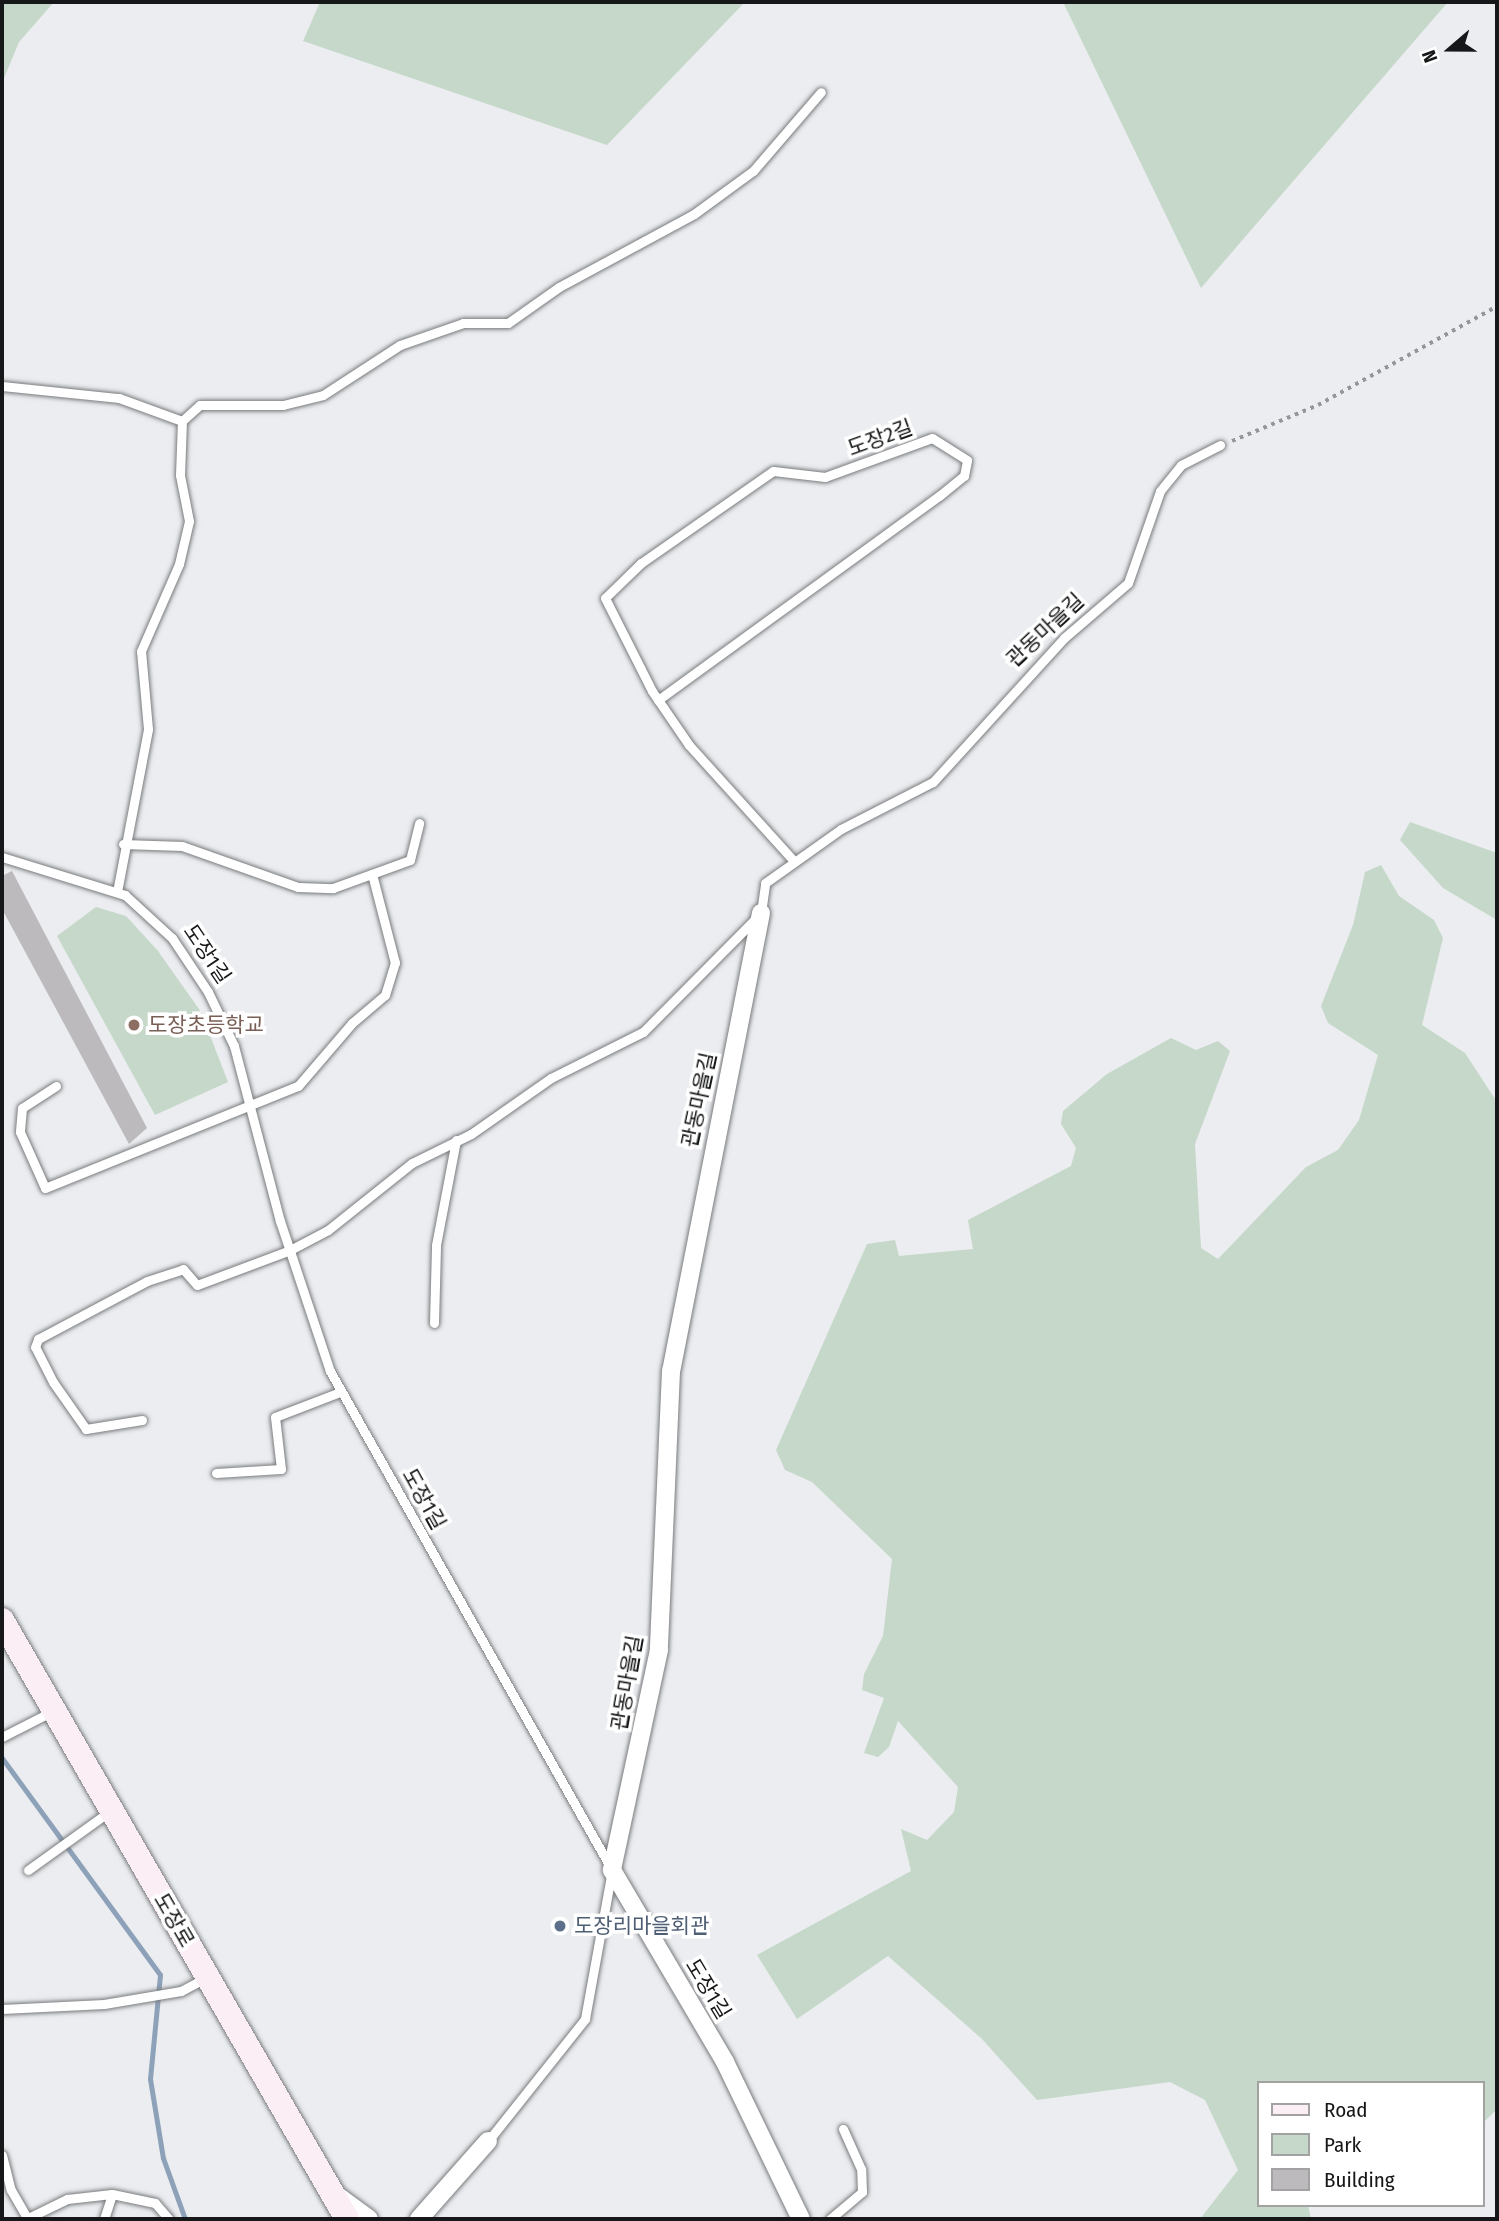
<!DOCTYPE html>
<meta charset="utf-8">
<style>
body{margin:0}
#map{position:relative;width:1499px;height:2221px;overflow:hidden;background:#ebedf0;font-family:"Fira Sans Condensed","Noto Sans KR",sans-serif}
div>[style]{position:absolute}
.green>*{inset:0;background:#c6d8c9}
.stream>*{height:5px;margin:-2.5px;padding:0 2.5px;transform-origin:2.5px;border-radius:2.5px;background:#8da1b9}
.building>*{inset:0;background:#bcbabc}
.path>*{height:3.5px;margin-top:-1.75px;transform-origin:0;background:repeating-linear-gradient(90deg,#949698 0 3.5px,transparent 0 8.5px)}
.roads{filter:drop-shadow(0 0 2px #797b7d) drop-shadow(0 0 2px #797b7d)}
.lane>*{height:9px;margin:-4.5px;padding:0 4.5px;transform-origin:4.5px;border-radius:4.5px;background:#fff}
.street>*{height:18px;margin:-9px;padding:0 9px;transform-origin:9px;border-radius:9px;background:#fff}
.secondary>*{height:24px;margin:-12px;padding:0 12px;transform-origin:12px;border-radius:12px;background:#fbeff5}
.dots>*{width:19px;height:19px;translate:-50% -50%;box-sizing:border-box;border:4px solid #fff;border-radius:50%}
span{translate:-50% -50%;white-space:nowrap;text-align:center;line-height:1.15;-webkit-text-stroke:7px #fff;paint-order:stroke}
.street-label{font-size:21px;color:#161718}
.education-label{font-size:21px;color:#785e54}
.left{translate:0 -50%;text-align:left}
.service-label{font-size:21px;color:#4e5e75}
.frame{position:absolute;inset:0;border:4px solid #161718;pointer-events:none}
.legend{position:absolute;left:1257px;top:2081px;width:228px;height:126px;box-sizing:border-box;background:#fff;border:2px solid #a2a2a3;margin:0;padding:9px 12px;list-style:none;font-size:21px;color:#161718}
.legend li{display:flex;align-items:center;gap:14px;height:35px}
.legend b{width:35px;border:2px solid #a2a2a3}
.north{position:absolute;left:1415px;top:14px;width:70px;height:70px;-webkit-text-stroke:5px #fff;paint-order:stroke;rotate:250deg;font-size:19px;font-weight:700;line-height:28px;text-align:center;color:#161718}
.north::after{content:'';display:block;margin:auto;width:24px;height:32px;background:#161718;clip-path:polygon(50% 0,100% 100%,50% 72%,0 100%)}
</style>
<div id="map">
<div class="green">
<div style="clip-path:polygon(2px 2px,54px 2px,19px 42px,2px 83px)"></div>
<div style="clip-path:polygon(320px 2px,745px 2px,607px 145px,303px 41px)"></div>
<div style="clip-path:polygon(1063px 2px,1448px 2px,1201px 288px)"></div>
<div style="clip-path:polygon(1410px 822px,1497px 853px,1497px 920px,1443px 888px,1400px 840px)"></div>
<div style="clip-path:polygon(1381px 865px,1399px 896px,1434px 920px,1443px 938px,1422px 1025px,1465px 1053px,1497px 1102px,1497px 2109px,1483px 2123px,1483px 2083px,1259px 2083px,1259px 2205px,1308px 2205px,1311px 2219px,1200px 2219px,1238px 2170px,1205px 2100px,1170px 2082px,1037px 2100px,982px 2039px,888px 1956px,797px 2019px,757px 1955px,911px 1871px,901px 1829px,927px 1840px,954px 1812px,958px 1787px,898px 1721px,889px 1747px,878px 1757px,864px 1753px,884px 1698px,862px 1690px,864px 1674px,883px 1636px,892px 1559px,812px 1482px,785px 1470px,776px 1450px,867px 1244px,895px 1240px,899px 1256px,973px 1249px,968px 1220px,1071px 1166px,1076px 1148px,1061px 1124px,1063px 1111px,1107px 1074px,1171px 1038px,1196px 1050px,1218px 1041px,1230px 1051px,1195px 1144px,1201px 1248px,1218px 1259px,1306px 1167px,1338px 1150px,1359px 1120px,1378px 1055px,1328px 1023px,1321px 1006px,1353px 925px,1365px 872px)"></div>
<div style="clip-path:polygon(96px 907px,126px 916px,158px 951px,201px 1012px,228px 1082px,155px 1115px,57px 936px)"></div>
</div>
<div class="stream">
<div style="left:2px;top:1758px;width:268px;rotate:53.9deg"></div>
<div style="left:160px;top:1975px;width:104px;rotate:95.5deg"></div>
<div style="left:150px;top:2079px;width:80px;rotate:80.7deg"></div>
<div style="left:163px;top:2158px;width:65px;rotate:70.2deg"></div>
</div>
<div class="building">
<div style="clip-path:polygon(12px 871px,147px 1128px,129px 1144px,2px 909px,2px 876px)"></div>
</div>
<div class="path">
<div style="left:1232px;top:441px;width:93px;rotate:-22.7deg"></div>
<div style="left:1318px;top:405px;width:205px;rotate:-28.9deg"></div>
</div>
<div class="roads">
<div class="lane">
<div style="left:2px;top:386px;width:118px;rotate:5.9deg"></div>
<div style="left:119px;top:398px;width:67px;rotate:20.1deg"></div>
<div style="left:182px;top:421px;width:24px;rotate:-42deg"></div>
<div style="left:200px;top:405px;width:83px"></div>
<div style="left:283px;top:405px;width:41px;rotate:-14deg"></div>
<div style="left:323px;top:395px;width:92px;rotate:-33deg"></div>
<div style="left:400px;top:345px;width:67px;rotate:-19.2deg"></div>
<div style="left:463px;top:323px;width:45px"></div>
<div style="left:508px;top:323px;width:62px;rotate:-35.2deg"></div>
<div style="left:559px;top:287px;width:153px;rotate:-28.4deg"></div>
<div style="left:694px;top:214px;width:73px;rotate:-36.1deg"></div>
<div style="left:753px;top:171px;width:104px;rotate:-49.3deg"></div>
<div style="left:658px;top:700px;width:347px;rotate:-36deg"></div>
<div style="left:939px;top:496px;width:32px;rotate:-39deg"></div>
<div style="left:964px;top:476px;width:16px;rotate:-79deg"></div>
<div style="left:967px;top:460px;width:41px;rotate:-147.8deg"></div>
<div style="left:932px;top:438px;width:114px;rotate:160deg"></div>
<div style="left:825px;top:477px;width:52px;rotate:-173.4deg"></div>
<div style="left:773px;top:471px;width:161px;rotate:145.1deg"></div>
<div style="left:641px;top:563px;width:50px;rotate:135.8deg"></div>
<div style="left:605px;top:598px;width:104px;rotate:63.2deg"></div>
<div style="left:652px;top:691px;width:65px;rotate:55.6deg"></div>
<div style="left:689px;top:745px;width:155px;rotate:47.9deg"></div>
<div style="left:123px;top:844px;width:59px;rotate:1.9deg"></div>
<div style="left:182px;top:846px;width:123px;rotate:19.5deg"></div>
<div style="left:298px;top:887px;width:35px;rotate:2deg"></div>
<div style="left:333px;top:888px;width:82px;rotate:-20deg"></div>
<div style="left:410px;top:860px;width:38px;rotate:-76deg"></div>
<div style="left:2px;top:857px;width:129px;rotate:17.2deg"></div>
<div style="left:125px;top:895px;width:64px;rotate:42.5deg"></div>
<div style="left:172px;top:938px;width:65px;rotate:56.3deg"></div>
<div style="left:208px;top:992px;width:60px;rotate:64.3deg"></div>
<div style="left:234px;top:1046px;width:181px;rotate:75.3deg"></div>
<div style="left:280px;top:1221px;width:158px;rotate:71.6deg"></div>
<div style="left:330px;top:1371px;width:573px;rotate:60.53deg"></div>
<div style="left:612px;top:1870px;width:151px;rotate:100.3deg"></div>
<div style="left:585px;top:2019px;width:156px;rotate:128.5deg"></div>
<div style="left:117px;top:892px;width:166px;rotate:-79.2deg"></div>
<div style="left:148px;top:729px;width:78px;rotate:-95.1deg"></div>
<div style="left:141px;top:651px;width:95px;rotate:-66.4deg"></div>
<div style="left:179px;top:564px;width:44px;rotate:-76.9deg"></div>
<div style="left:189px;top:521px;width:47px;rotate:-101.1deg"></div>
<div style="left:180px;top:475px;width:54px;rotate:-87.9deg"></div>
<div style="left:56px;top:1086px;width:40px;rotate:147.1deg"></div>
<div style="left:22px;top:1108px;width:24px;rotate:95deg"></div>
<div style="left:20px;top:1132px;width:61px;rotate:65.9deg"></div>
<div style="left:45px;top:1188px;width:273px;rotate:-22deg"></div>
<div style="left:298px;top:1086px;width:83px;rotate:-49.4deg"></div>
<div style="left:352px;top:1023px;width:43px;rotate:-40.3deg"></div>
<div style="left:385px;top:995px;width:34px;rotate:-73deg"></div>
<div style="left:395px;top:963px;width:92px;rotate:-104.5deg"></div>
<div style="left:434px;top:1323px;width:78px;rotate:-88.5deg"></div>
<div style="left:436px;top:1245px;width:107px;rotate:-79.2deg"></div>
<div style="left:142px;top:1420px;width:57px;rotate:170.9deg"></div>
<div style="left:86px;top:1429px;width:57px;rotate:-125.1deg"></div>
<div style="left:53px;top:1382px;width:39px;rotate:-117deg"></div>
<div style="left:35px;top:1347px;width:9px;rotate:-69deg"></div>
<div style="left:38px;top:1339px;width:123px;rotate:-28deg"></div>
<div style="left:147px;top:1281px;width:38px;rotate:-18deg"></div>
<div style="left:183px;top:1269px;width:21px;rotate:49deg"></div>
<div style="left:197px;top:1285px;width:99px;rotate:-20.6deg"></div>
<div style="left:290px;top:1250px;width:43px;rotate:-27.8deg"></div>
<div style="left:328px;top:1230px;width:107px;rotate:-38.6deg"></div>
<div style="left:412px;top:1163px;width:66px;rotate:-26.2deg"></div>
<div style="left:471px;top:1134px;width:98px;rotate:-35deg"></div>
<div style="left:551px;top:1078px;width:103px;rotate:-26.6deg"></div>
<div style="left:643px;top:1032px;width:168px;rotate:-45.2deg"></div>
<div style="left:761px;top:913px;width:30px;rotate:-82deg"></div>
<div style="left:765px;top:883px;width:93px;rotate:-35.4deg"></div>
<div style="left:841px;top:829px;width:103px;rotate:-27.1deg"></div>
<div style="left:933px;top:782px;width:195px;rotate:-47.7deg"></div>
<div style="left:1064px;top:638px;width:84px;rotate:-40.7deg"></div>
<div style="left:1128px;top:583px;width:97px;rotate:-70.8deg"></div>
<div style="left:1160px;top:491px;width:33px;rotate:-51deg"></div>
<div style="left:1181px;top:465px;width:44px;rotate:-27.1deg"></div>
<div style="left:216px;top:1473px;width:65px;rotate:-3.5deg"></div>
<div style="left:281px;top:1469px;width:52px;rotate:-96.6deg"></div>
<div style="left:275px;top:1417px;width:70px;rotate:-21deg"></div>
<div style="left:2px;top:1737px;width:57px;rotate:-27deg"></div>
<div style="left:28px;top:1870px;width:101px;rotate:-35.7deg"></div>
<div style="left:2px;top:2009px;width:102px;rotate:-2.8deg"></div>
<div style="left:104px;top:2004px;width:78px;rotate:-9.6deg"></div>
<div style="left:181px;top:1991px;width:27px;rotate:-28deg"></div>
<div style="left:2px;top:2155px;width:36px;rotate:76deg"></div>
<div style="left:11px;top:2190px;width:32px;rotate:60deg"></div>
<div style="left:26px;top:2219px;width:46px;rotate:-26deg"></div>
<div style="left:67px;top:2199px;width:45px;rotate:-6.3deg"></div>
<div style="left:112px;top:2194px;width:44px;rotate:11.8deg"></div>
<div style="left:155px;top:2203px;width:21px;rotate:49deg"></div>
<div style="left:104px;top:2219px;width:26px;rotate:-72deg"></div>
<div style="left:830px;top:2219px;width:42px;rotate:-40.2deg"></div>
<div style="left:862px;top:2192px;width:23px;rotate:-92deg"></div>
<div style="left:861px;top:2169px;width:44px;rotate:-114.2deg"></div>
</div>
<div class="street">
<div style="left:761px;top:913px;width:467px;rotate:101.1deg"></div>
<div style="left:671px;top:1371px;width:279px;rotate:92.5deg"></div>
<div style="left:659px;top:1650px;width:225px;rotate:102.1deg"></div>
<div style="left:612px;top:1870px;width:223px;rotate:59.5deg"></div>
<div style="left:725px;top:2062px;width:174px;rotate:64.2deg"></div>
<div style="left:335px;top:2194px;width:42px;rotate:36.3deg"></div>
<div style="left:419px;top:2219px;width:104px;rotate:-48.5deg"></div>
</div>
<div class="secondary">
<div style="left:2px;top:1620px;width:691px;rotate:60.06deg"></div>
</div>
</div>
<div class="dots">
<div style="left:134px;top:1025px;background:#8d6e63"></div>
<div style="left:560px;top:1926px;background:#5c6f8a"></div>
</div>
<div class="street-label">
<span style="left:880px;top:438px;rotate:-20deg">도장2길</span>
<span style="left:1045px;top:630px;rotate:-43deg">관동마을길</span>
<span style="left:207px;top:954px;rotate:56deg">도장1길</span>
<span style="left:699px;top:1100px;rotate:-78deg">관동마을길</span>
<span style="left:424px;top:1499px;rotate:61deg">도장1길</span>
<span style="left:627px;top:1683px;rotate:-80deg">관동마을길</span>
<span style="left:174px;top:1920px;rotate:60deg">도장로</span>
<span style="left:708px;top:1989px;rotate:59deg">도장1길</span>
</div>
<div class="education-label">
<span class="left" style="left:148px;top:1025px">도장초등학교</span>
</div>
<div class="service-label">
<span class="left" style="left:574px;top:1926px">도장리마을회관</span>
</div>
<div class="frame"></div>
<ul class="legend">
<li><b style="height:9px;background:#fbeff5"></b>Road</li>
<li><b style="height:19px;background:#c6d8c9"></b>Park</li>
<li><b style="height:19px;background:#bcbabc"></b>Building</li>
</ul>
<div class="north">N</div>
</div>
